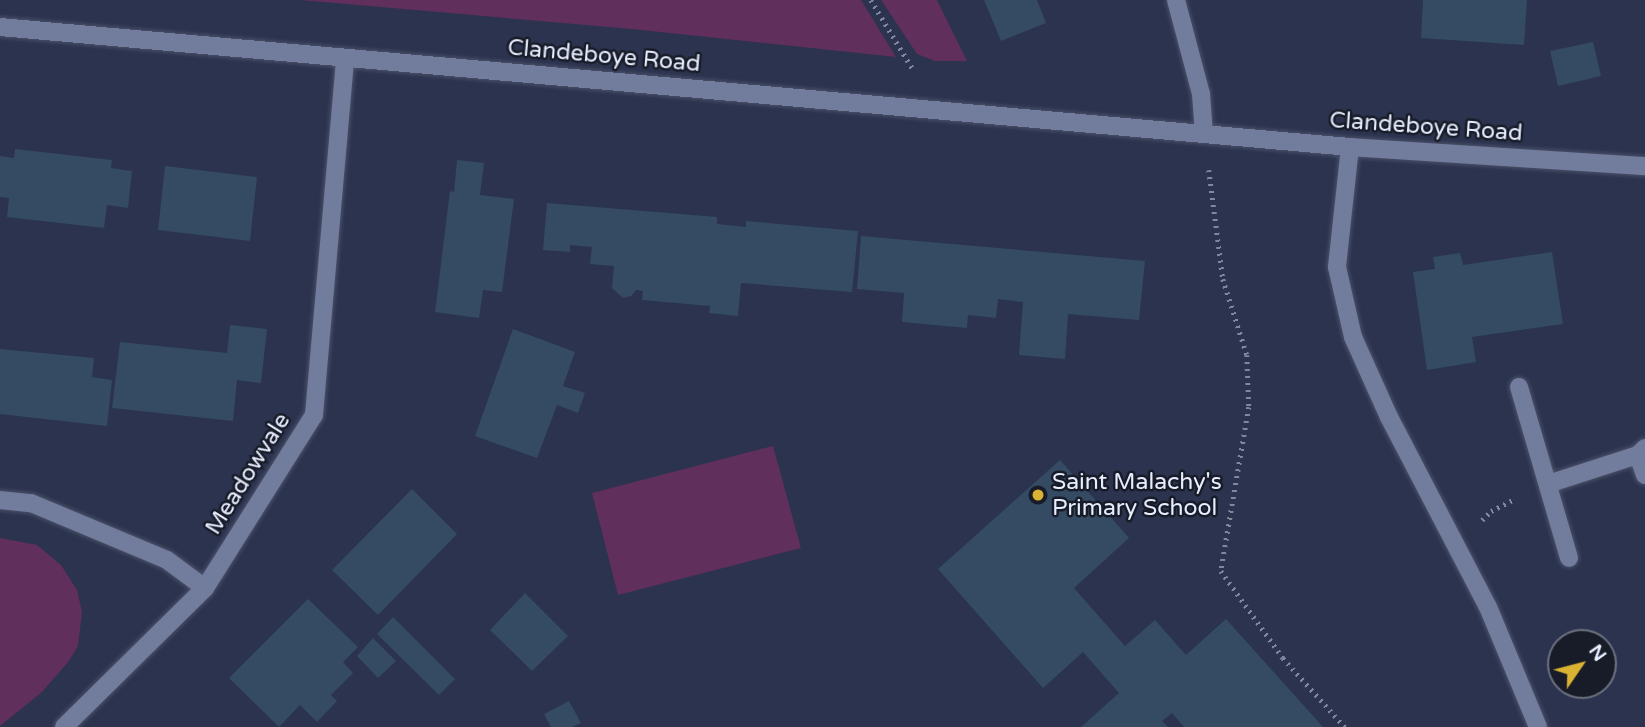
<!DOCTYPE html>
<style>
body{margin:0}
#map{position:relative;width:1645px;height:727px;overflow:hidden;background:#2b334f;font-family:"Varela Round",sans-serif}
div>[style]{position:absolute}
.green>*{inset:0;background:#612f5c}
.building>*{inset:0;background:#344b63}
.path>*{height:4.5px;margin-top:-2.25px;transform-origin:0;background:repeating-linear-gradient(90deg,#80879f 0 2px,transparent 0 7px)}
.roads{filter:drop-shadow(0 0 2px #4b5169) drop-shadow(0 0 2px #4b5169)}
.minor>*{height:18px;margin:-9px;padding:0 9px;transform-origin:9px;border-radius:9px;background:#727c9c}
.dots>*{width:19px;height:19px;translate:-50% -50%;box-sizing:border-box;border:4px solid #181c28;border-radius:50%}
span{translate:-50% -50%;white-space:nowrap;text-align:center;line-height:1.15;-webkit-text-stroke:5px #181c28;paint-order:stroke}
.street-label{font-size:23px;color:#e7edff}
.poi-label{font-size:23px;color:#e7edff}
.left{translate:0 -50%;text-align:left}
.north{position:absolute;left:1547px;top:629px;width:70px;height:70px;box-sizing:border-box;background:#181c28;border:2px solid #6b707e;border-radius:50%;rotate:55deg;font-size:19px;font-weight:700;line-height:28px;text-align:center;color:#e7edff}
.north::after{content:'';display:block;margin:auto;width:24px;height:32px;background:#dab333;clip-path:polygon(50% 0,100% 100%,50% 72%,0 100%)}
</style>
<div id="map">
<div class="green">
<div style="clip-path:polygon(300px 0,861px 0,896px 57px,632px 29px)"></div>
<div style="clip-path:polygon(881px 0,937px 0,967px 61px,935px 61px,917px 54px)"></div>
<div style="clip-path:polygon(773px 446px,801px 548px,618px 595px,592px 493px)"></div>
<div style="clip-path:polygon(0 538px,37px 545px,61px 565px,77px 590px,82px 612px,78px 646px,69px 661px,42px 692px,0 726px)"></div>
</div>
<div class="building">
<div style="clip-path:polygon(984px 0,1037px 0,1046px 23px,1001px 41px)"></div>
<div style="clip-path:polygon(1423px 0,1527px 0,1524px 45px,1421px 38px)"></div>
<div style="clip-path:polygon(1593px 42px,1601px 76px,1558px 86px,1550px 51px)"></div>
<div style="clip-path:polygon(15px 149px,112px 160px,111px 168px,132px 171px,128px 208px,107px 205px,104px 228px,7px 217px,9px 198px,0 197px,0 156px,14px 158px)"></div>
<div style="clip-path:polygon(457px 160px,484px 163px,480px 195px,514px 199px,502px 292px,483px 290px,479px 318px,435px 312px,450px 191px,454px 192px)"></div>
<div style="clip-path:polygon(165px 166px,257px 177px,250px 241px,158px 230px)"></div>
<div style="clip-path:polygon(547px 203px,717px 217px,717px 224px,746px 227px,746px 221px,858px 231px,852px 292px,741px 283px,738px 316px,709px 313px,710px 306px,642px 300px,643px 291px,636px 290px,631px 296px,623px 298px,612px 288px,614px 266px,590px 264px,592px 247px,570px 245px,570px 252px,543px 250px)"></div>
<div style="clip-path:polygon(861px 236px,1145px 261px,1139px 320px,1068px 314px,1065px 359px,1019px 355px,1023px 302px,998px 299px,996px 318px,968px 315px,967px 328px,902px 322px,904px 293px,857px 289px)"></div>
<div style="clip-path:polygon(1552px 252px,1563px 324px,1472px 337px,1476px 362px,1427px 370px,1413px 272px,1435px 269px,1433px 257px,1460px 253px,1463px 265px)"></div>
<div style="clip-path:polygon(230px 325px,267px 329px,261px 383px,237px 380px,233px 421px,112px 408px,120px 342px,227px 353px)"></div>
<div style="clip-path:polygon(513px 329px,575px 352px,563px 386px,585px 393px,578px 413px,557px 405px,537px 458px,475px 436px)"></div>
<div style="clip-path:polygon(0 349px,94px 358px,92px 377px,112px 380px,107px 426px,0 414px)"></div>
<div style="clip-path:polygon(1060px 460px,1129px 538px,1074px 588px,1125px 646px,1155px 620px,1186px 655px,1226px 619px,1323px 727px,1184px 727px,1172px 713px,1162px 721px,1168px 727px,1081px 727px,1119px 693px,1083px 652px,1043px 688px,938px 569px)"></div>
<div style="clip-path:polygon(412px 489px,457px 534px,378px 615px,332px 570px)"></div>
<div style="clip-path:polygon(525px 593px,568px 636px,532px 671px,490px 630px)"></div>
<div style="clip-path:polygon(308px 599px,358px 647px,343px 662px,353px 673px,331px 695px,337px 701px,317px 722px,300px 705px,279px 727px,229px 678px)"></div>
<div style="clip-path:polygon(393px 617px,455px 679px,439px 695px,377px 634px)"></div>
<div style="clip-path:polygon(373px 638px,396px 661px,378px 678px,357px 656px)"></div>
<div style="clip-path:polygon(569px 701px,581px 723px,572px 727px,551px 727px,544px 714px)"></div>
</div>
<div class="path">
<div style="left:871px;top:0;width:83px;rotate:58.8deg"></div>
<div style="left:1209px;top:170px;width:110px;rotate:82.7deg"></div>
<div style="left:1223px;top:279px;width:80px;rotate:72.5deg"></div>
<div style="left:1247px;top:355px;width:52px;rotate:87.8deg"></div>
<div style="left:1249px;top:407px;width:166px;rotate:99.7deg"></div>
<div style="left:1221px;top:571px;width:107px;rotate:54.5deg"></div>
<div style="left:1283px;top:658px;width:93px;rotate:48.1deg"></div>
<div style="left:1482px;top:520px;width:13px;rotate:-45deg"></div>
<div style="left:1491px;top:511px;width:27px;rotate:-27deg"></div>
</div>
<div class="roads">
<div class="minor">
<div style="left:1176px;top:0;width:97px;rotate:75.1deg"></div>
<div style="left:1201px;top:94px;width:40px;rotate:85.7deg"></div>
<div style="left:0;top:27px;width:1355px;rotate:5.08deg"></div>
<div style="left:1350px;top:147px;width:296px;rotate:3.7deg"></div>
<div style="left:1350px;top:147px;width:121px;rotate:96.2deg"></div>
<div style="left:1337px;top:267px;width:72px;rotate:77.1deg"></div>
<div style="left:1353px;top:337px;width:88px;rotate:65.8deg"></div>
<div style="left:1389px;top:417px;width:214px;rotate:62.5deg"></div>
<div style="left:1488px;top:607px;width:130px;rotate:67.4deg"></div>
<div style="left:1519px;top:387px;width:178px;rotate:73.7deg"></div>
<div style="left:1645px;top:448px;width:10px;rotate:135deg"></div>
<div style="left:1638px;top:455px;width:21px;rotate:71deg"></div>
<div style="left:1548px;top:484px;width:95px;rotate:-17.9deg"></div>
<div style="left:0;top:500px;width:31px;rotate:6deg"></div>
<div style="left:31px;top:503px;width:147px;rotate:22.7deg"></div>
<div style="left:167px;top:560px;width:47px;rotate:36.4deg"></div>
<div style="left:64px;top:727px;width:198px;rotate:-44.6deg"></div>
<div style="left:205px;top:588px;width:204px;rotate:-57.8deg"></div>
<div style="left:314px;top:415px;width:358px;rotate:-85deg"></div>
</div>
</div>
<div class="dots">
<div style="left:1038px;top:495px;background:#dab333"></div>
</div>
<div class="street-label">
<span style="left:604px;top:56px;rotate:5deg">Clandeboye Road</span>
<span style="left:1426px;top:127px;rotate:4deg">Clandeboye Road</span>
<span style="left:248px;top:474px;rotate:-58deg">Meadowvale</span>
</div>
<div class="poi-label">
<span class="left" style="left:1052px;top:495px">Saint Malachy's<br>Primary School</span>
</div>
<div class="north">N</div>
</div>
